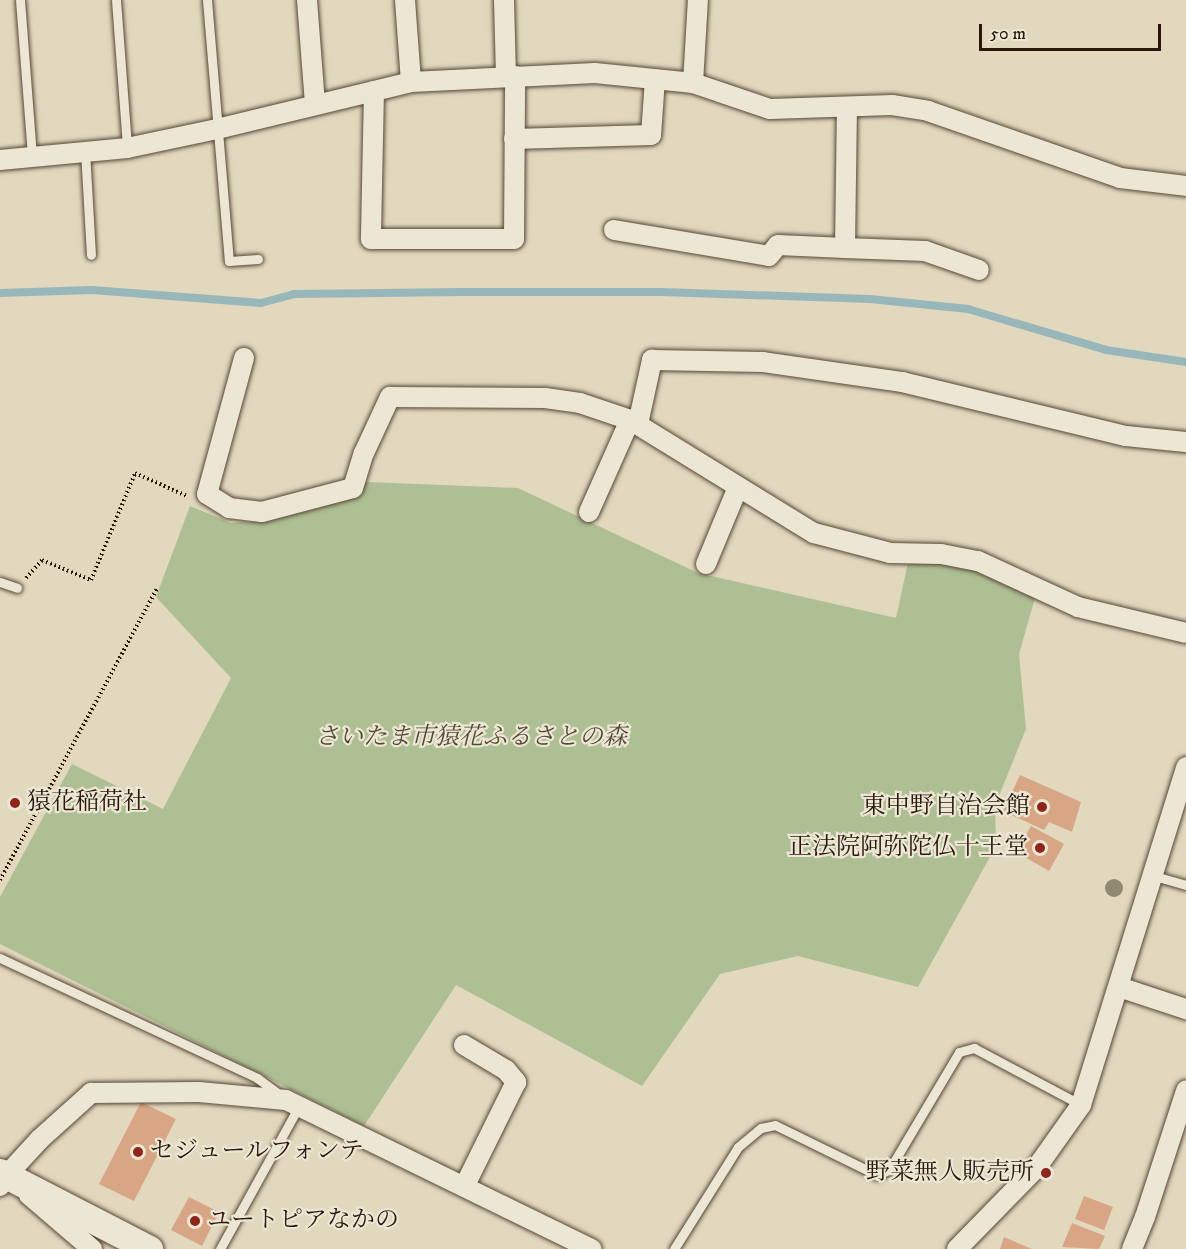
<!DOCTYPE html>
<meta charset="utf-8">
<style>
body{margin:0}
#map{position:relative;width:1186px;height:1249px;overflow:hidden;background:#e1d8bd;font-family:"IM FELL DW Pica","Noto Serif JP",serif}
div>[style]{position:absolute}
.green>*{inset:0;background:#aebf94}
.stream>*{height:8px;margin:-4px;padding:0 4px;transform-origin:4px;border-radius:4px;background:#98b7bb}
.building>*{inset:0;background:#d8a685}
.path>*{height:4px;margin-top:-2px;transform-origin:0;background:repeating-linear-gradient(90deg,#2a170a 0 1.5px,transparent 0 4.5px)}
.roads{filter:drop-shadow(0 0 2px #584737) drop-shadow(0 0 2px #584737)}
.lane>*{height:9px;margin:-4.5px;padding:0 4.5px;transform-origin:4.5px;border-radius:4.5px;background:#ece6d4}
.street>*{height:20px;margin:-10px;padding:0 10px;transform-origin:10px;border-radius:10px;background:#ece6d4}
.secondary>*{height:27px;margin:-13.5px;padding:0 13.5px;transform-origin:13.5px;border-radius:13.5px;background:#ece6d4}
.trees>*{width:18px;height:18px;margin:-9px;border-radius:50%;background:#928971}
.dots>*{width:16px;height:16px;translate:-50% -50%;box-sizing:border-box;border:3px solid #ece6d4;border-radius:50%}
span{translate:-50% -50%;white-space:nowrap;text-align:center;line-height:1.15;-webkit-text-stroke:4.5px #ece6d4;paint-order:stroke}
.park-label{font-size:24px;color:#524933;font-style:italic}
.poi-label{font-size:24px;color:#2a170a}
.left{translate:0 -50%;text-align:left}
.right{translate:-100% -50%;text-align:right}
.scale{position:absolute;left:979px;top:24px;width:182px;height:27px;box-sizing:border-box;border:3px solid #2a170a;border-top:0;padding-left:8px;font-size:18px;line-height:21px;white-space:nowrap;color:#2a170a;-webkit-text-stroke:4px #ece6d4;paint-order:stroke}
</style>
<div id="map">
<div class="green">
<div style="clip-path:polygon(367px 482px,518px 488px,698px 573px,896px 618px,909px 558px,975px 570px,1037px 591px,1019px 654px,1026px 729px,995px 806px,996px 846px,918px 987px,798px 956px,720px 974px,642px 1086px,456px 985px,364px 1126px,0 944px,0 897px,72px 764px,163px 809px,231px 678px,156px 597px,190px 506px,231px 523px,261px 521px,359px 492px)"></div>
</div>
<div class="stream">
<div style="left:0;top:293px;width:92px;rotate:-1.9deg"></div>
<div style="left:92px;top:290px;width:169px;rotate:4.4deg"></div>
<div style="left:261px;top:303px;width:34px;rotate:-15deg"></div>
<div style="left:294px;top:294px;width:168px;rotate:-0.7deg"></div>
<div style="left:462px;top:292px;width:199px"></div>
<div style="left:661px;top:292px;width:209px;rotate:1.9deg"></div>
<div style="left:870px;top:299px;width:99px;rotate:5.8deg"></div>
<div style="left:968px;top:309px;width:144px;rotate:16.5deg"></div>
<div style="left:1106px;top:350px;width:81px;rotate:8.5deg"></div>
</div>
<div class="building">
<div style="clip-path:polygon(1020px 775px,1081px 802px,1072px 832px,1049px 822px,1044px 830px,1003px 811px)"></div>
<div style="clip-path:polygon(1031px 826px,1064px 844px,1049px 871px,1016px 852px)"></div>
<div style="clip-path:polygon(141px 1102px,176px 1119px,134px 1201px,99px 1184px)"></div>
<div style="clip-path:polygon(1084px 1196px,1113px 1207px,1104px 1230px,1075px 1219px)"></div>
<div style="clip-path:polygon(189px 1197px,219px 1212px,202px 1246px,171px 1230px)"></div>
<div style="clip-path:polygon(1072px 1223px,1105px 1236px,1099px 1249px,1062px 1247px)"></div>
<div style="clip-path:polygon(1004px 1237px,1032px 1249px,1000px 1249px)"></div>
</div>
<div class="path">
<div style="left:26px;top:578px;width:24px;rotate:-48deg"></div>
<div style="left:42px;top:560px;width:53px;rotate:22.2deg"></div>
<div style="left:91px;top:580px;width:116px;rotate:-67.6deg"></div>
<div style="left:135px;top:473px;width:57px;rotate:23.9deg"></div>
<div style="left:0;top:880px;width:332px;rotate:-61.7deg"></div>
</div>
<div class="roads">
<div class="lane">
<div style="left:20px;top:0;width:155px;rotate:85.6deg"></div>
<div style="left:116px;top:0;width:148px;rotate:85.7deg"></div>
<div style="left:207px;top:0;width:262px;rotate:85.2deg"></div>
<div style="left:229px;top:261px;width:29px;rotate:-4deg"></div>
<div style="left:85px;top:151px;width:104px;rotate:86.7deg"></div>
<div style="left:0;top:582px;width:18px;rotate:19deg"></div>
<div style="left:1151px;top:875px;width:36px;rotate:16deg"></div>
<div style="left:0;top:958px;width:284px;rotate:25deg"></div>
<div style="left:257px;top:1078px;width:29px;rotate:36deg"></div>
<div style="left:220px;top:1249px;width:163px;rotate:-61.1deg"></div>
<div style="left:674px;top:1249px;width:120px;rotate:-57.9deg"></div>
<div style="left:738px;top:1147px;width:30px;rotate:-40deg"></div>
<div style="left:761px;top:1128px;width:14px;rotate:-12deg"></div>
<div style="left:775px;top:1125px;width:114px;rotate:26.1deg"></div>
<div style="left:877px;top:1175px;width:13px;rotate:-23deg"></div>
<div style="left:889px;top:1170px;width:137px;rotate:-59.3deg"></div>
<div style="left:959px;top:1052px;width:16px;rotate:-15deg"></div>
<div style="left:974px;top:1048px;width:121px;rotate:28deg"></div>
</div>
<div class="street">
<div style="left:307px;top:0;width:105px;rotate:85.6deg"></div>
<div style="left:405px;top:0;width:82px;rotate:85.8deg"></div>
<div style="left:504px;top:0;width:76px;rotate:88.5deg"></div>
<div style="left:693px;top:83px;width:83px;rotate:-86.6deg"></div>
<div style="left:374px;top:91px;width:148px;rotate:91.2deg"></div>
<div style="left:371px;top:239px;width:143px"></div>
<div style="left:514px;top:239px;width:163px;rotate:-89.6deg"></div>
<div style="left:514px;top:139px;width:137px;rotate:-1.7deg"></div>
<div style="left:651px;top:135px;width:56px;rotate:-85.9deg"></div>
<div style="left:0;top:160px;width:128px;rotate:-5.4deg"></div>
<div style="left:127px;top:148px;width:92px;rotate:-11.9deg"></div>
<div style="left:217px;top:129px;width:200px;rotate:-13.6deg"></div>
<div style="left:411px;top:82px;width:184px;rotate:-2.8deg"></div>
<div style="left:595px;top:73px;width:99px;rotate:5.8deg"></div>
<div style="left:693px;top:83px;width:81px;rotate:18.7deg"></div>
<div style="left:770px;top:109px;width:122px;rotate:-1.9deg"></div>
<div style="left:892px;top:105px;width:36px;rotate:9deg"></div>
<div style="left:928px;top:111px;width:203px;rotate:19.2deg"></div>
<div style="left:1120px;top:178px;width:66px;rotate:6.9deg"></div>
<div style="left:614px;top:230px;width:157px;rotate:9.5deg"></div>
<div style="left:769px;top:256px;width:14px;rotate:-51deg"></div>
<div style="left:778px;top:245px;width:67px;rotate:2.6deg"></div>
<div style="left:845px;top:248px;width:141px;rotate:-89.2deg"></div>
<div style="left:845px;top:248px;width:80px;rotate:2.1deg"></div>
<div style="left:925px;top:251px;width:57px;rotate:19.4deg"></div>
<div style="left:244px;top:358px;width:141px;rotate:105.2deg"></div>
<div style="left:207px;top:494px;width:26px;rotate:32deg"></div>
<div style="left:229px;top:508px;width:33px;rotate:7deg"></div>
<div style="left:262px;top:512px;width:94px;rotate:-14.8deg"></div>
<div style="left:353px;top:488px;width:37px;rotate:-73deg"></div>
<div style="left:364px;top:453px;width:62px;rotate:-65.1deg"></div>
<div style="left:390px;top:397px;width:155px;rotate:0.4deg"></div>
<div style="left:545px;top:398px;width:35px;rotate:8deg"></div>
<div style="left:580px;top:403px;width:53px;rotate:18.8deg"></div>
<div style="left:630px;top:420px;width:216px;rotate:31.6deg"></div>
<div style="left:814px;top:533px;width:79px;rotate:14.7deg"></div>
<div style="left:890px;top:553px;width:51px;rotate:1.1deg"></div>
<div style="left:941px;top:554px;width:38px;rotate:11deg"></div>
<div style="left:978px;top:561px;width:110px;rotate:24.7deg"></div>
<div style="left:1078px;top:607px;width:111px;rotate:13.5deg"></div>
<div style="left:638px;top:424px;width:66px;rotate:-77.7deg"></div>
<div style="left:652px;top:360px;width:111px;rotate:1deg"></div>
<div style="left:763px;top:362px;width:140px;rotate:8.2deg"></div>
<div style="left:902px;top:382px;width:230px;rotate:13.6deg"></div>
<div style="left:1126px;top:436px;width:60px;rotate:5.7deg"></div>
<div style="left:589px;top:512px;width:101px;rotate:-66deg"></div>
<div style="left:706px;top:564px;width:83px;rotate:-67.4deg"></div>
<div style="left:1119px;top:987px;width:71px;rotate:18.2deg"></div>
<div style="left:464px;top:1045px;width:49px;rotate:30.8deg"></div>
<div style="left:506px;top:1070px;width:16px;rotate:50deg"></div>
<div style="left:516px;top:1082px;width:117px;rotate:116.3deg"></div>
<div style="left:0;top:1186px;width:13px;rotate:-58deg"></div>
<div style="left:7px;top:1175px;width:49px;rotate:-47.5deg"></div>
<div style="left:40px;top:1139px;width:69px;rotate:-42deg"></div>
<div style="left:91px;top:1093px;width:108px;rotate:-0.5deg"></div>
<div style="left:199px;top:1092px;width:87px;rotate:5.3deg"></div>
<div style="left:286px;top:1100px;width:340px;rotate:26deg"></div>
<div style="left:29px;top:1195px;width:83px;rotate:40.6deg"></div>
<div style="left:957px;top:1249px;width:115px;rotate:-45.7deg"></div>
<div style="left:1037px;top:1167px;width:76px;rotate:-54.6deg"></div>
<div style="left:1081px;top:1105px;width:354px;rotate:-72.7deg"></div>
<div style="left:1132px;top:1249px;width:35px;rotate:-68deg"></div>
<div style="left:1145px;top:1217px;width:133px;rotate:-72deg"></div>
</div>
<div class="secondary">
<div style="left:0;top:1172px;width:168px;rotate:27.3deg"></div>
</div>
</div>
<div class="trees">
<div style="left:1114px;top:888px"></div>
</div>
<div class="dots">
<div style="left:15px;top:803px;background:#8f2418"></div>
<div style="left:1042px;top:807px;background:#8f2418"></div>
<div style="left:1040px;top:848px;background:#8f2418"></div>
<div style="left:138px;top:1152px;background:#8f2418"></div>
<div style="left:1046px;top:1173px;background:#8f2418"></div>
<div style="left:195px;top:1221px;background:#8f2418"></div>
</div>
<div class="park-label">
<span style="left:471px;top:738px">さいたま市猿花ふるさとの森</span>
</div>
<div class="poi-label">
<span class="left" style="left:27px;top:803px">猿花稲荷社</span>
<span class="right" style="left:1030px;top:807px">東中野自治会館</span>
<span class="right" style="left:1028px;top:848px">正法院阿弥陀仏十王堂</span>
<span class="left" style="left:150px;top:1152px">セジュールフォンテ</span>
<span class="right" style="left:1034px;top:1173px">野菜無人販売所</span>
<span class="left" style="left:207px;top:1221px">ユートピアなかの</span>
</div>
<div class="scale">50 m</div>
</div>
